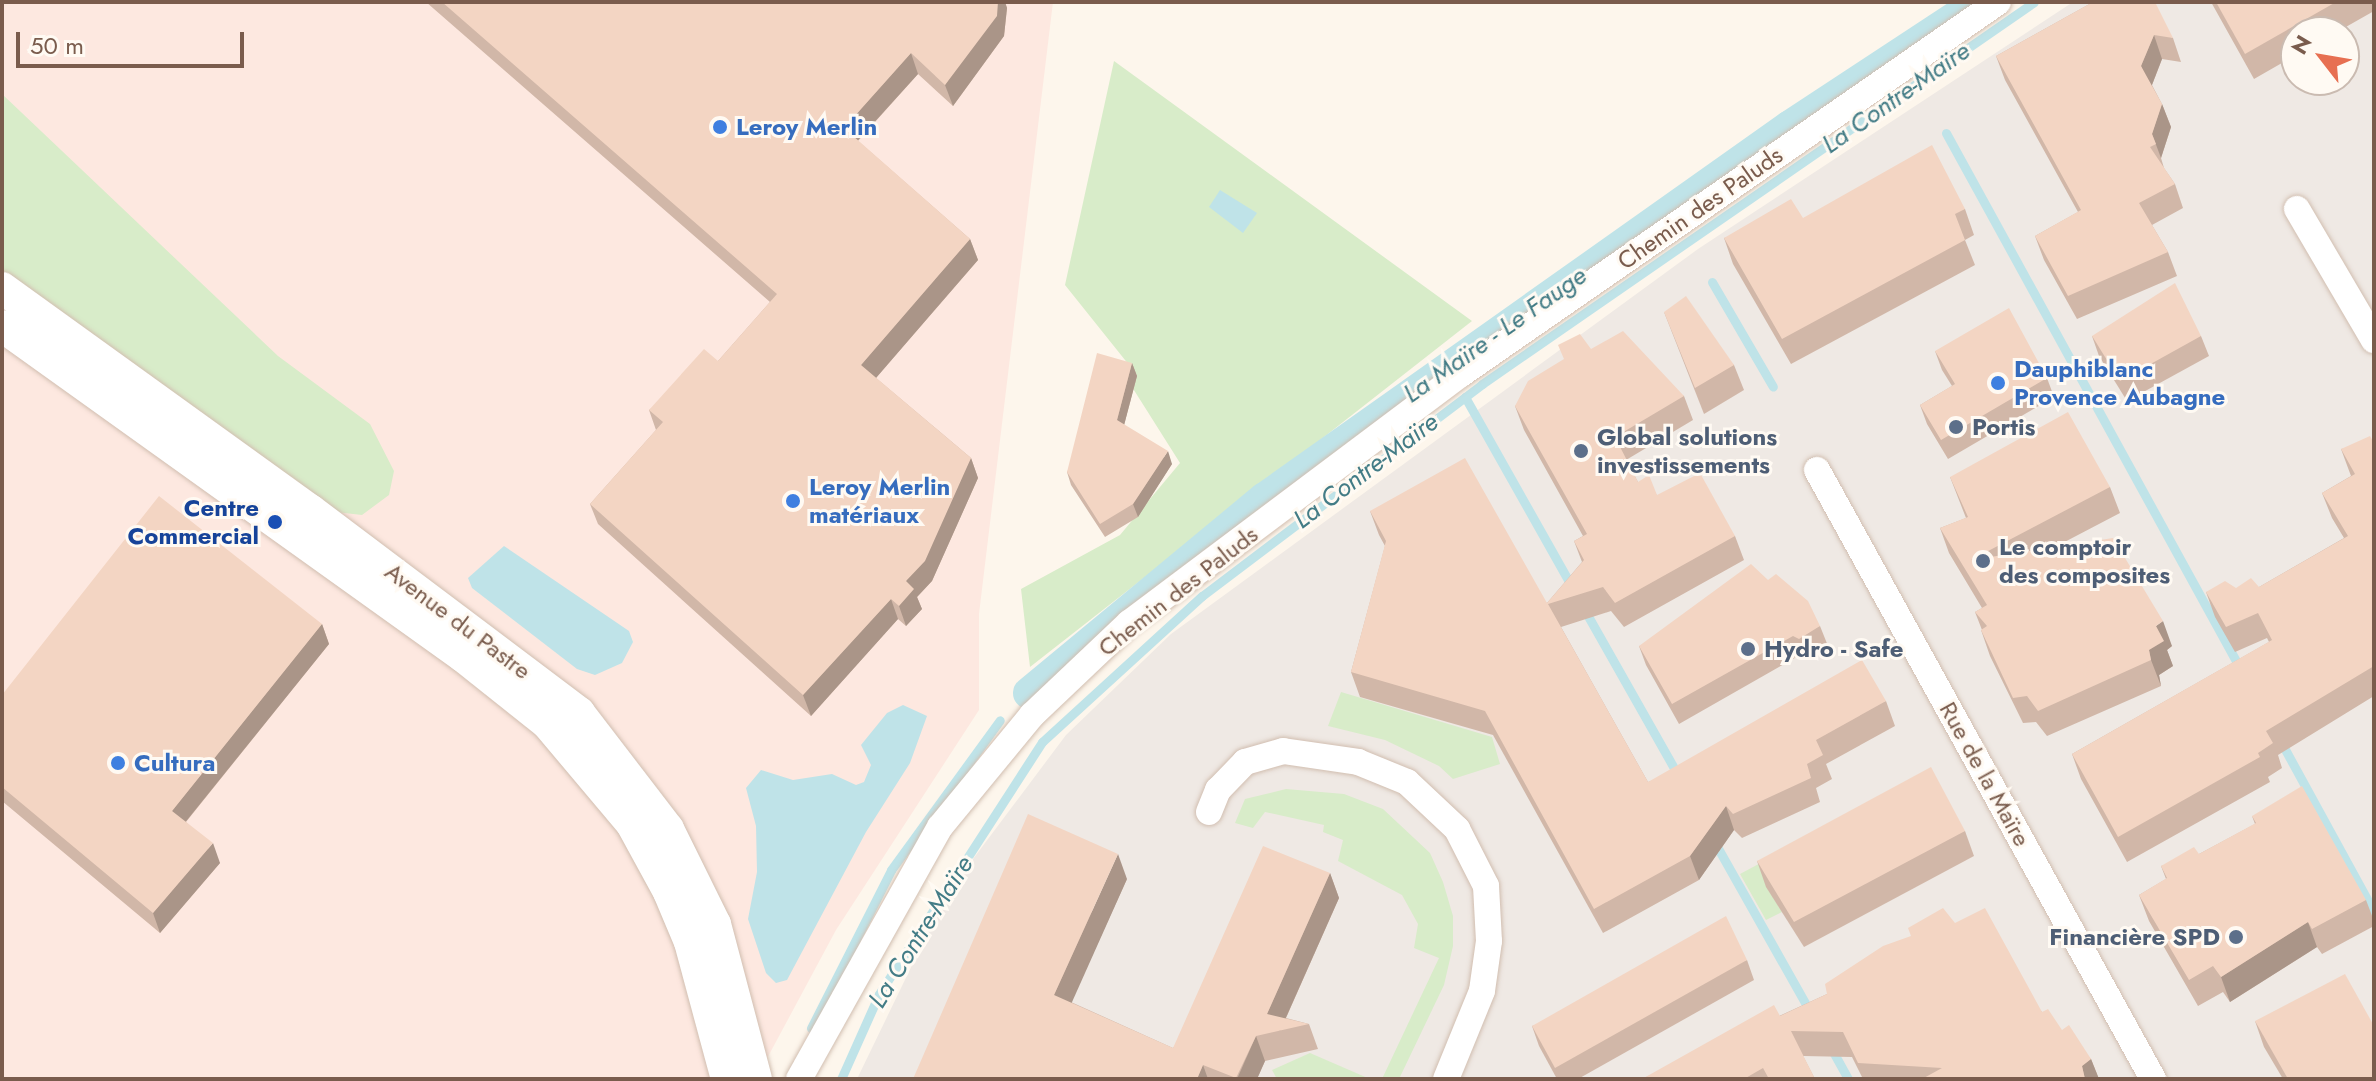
<!DOCTYPE html>
<meta charset="utf-8">
<style>
body{margin:0}
#map{position:relative;width:2376px;height:1081px;overflow:hidden;background:#fdf6ec;font-family:Jost,sans-serif}
div>[style]{position:absolute}
.commercial>*{inset:0;background:#fde8e0}
.industrial>*{inset:0;background:#efe9e4}
.green>*{inset:0;background:#d8ecc9}
.water>*{inset:0;background:#bfe3e8}
.stream>*{height:9px;margin:-4.5px;padding:0 4.5px;transform-origin:4.5px;border-radius:4.5px;background:#bfe3e8}
.canal>*{height:32px;margin:-16px;padding:0 16px;transform-origin:16px;border-radius:16px;background:#bfe3e8}
.roads{filter:drop-shadow(0 0 2px #d1beb0) drop-shadow(0 0 2px #d1beb0)}
.minor>*{height:26px;margin:-13px;padding:0 13px;transform-origin:13px;border-radius:13px;background:#fff}
.tertiary>*{height:32px;margin:-16px;padding:0 16px;transform-origin:16px;border-radius:16px;background:#fff}
.wall>*{inset:0;background:#d1b7a8}
.shaded-wall>*{inset:0;background:#aa9588}
.building>*{inset:0;background:#f3d5c3}
.dots>*{width:22px;height:22px;translate:-50% -50%;box-sizing:border-box;border:4px solid #fffaf3;border-radius:50%}
span{translate:-50% -50%;white-space:nowrap;text-align:center;line-height:1.15;-webkit-text-stroke:6px #fffaf3;paint-order:stroke}
.shop-label{font-size:24px;color:#366cbe;font-weight:700}
.left{translate:0 -50%;text-align:left}
.street-label{font-size:24px;color:#7a5c4d}
.service-label{font-size:24px;color:#4e5e75;font-weight:700}
.right{translate:-100% -50%;text-align:right}
.transit-label{font-size:24px;color:#164399;font-weight:700}
.water-label{font-size:26px;color:#437c86;font-style:italic}
.frame{position:absolute;inset:0;border:4px solid #7a5c4d;pointer-events:none}
.north{position:absolute;left:2280px;top:16px;width:80px;height:80px;box-sizing:border-box;background:#fffaf3;border:2px solid #cabbb1;border-radius:50%;rotate:301deg;font-size:22px;font-weight:700;line-height:32px;text-align:center;color:#7a5c4d}
.north::after{content:'';display:block;margin:auto;width:28px;height:36px;background:#e76f51;clip-path:polygon(50% 0,100% 100%,50% 72%,0 100%)}
.scale{position:absolute;left:16px;top:32px;width:228px;height:36px;box-sizing:border-box;border:4px solid #7a5c4d;border-top:0;padding-left:10px;font-size:24px;line-height:28px;white-space:nowrap;color:#7a5c4d;-webkit-text-stroke:6px #fffaf3;paint-order:stroke}
</style>
<div id="map">
<div class="commercial">
<div style="clip-path:polygon(2px 2px,1053px 2px,979px 614px,979px 710px,836px 930px,756px 1079px,2px 1079px)"></div>
</div>
<div class="industrial">
<div style="clip-path:polygon(evenodd,2073px 2px,2374px 2px,2374px 1079px,857px 1079px,946px 895px,1066px 735px,1171px 634px,1698px 249px,2073px 2px,2296px 32px,2344px 32px,2344px 80px,2296px 80px,2296px 32px)"></div>
</div>
<div class="green">
<div style="clip-path:polygon(1114px 61px,1472px 321px,1030px 667px,1021px 589px,1120px 535px,1180px 463px,1132px 387px,1137px 375px,1065px 285px)"></div>
<div style="clip-path:polygon(2px 94px,278px 356px,370px 424px,394px 471px,389px 495px,362px 515px,327px 511px,2px 270px)"></div>
<div style="clip-path:polygon(1341px 692px,1492px 737px,1500px 764px,1453px 779px,1439px 766px,1385px 740px,1328px 726px)"></div>
<div style="clip-path:polygon(1924px 775px,1767px 887px,1782px 912px,1766px 920px,1740px 874px)"></div>
<div style="clip-path:polygon(1286px 789px,1344px 794px,1383px 809px,1430px 853px,1443px 882px,1453px 916px,1453px 946px,1444px 985px,1399px 1079px,1382px 1079px,1439px 958px,1414px 948px,1418px 924px,1402px 895px,1338px 861px,1343px 840px,1323px 832px,1324px 825px,1265px 812px,1253px 828px,1235px 823px,1245px 799px)"></div>
<div style="clip-path:polygon(1310px 1053px,1370px 1079px,1277px 1079px,1272px 1070px)"></div>
</div>
<div class="water">
<div style="clip-path:polygon(1220px 190px,1257px 213px,1243px 233px,1209px 207px)"></div>
<div style="clip-path:polygon(504px 546px,629px 631px,633px 642px,622px 663px,595px 675px,577px 669px,472px 588px,468px 578px)"></div>
<div style="clip-path:polygon(903px 705px,927px 716px,910px 763px,866px 832px,787px 980px,776px 983px,766px 973px,748px 919px,757px 872px,756px 826px,746px 788px,761px 770px,793px 780px,832px 774px,856px 785px,864px 782px,871px 765px,861px 745px,887px 713px)"></div>
</div>
<div class="stream">
<div style="left:1946px;top:133px;width:613px;rotate:61.22deg"></div>
<div style="left:1712px;top:282px;width:121px;rotate:59.8deg"></div>
<div style="left:1465px;top:397px;width:220px;rotate:60.6deg"></div>
<div style="left:1584px;top:609px;width:193px;rotate:60.5deg"></div>
<div style="left:2281px;top:742px;width:194px;rotate:61.3deg"></div>
<div style="left:1715px;top:843px;width:197px;rotate:60.6deg"></div>
<div style="left:811px;top:1028px;width:177px;rotate:-63.1deg"></div>
<div style="left:891px;top:870px;width:185px;rotate:-54deg"></div>
<div style="left:1831px;top:1048px;width:35px;rotate:61deg"></div>
<div style="left:841px;top:1079px;width:93px;rotate:-65.9deg"></div>
<div style="left:879px;top:994px;width:300px;rotate:-57.1deg"></div>
<div style="left:1042px;top:742px;width:217px;rotate:-42.4deg"></div>
<div style="left:1202px;top:596px;width:351px;rotate:-37.1deg"></div>
<div style="left:1482px;top:384px;width:671px;rotate:-34.68deg"></div>
</div>
<div class="canal">
<div style="left:1029px;top:693px;width:306px;rotate:-39.6deg"></div>
<div style="left:1265px;top:498px;width:643px;rotate:-35.32deg"></div>
<div style="left:1790px;top:126px;width:206px;rotate:-33.3deg"></div>
</div>
<div class="roads">
<div class="minor">
<div style="left:2297px;top:209px;width:152px;rotate:59.6deg"></div>
<div style="left:1817px;top:470px;width:696px;rotate:61.11deg"></div>
<div style="left:1209px;top:812px;width:24px;rotate:-68deg"></div>
<div style="left:1218px;top:790px;width:39px;rotate:-46deg"></div>
<div style="left:1245px;top:762px;width:40px;rotate:-16deg"></div>
<div style="left:1283px;top:751px;width:76px;rotate:8.3deg"></div>
<div style="left:1358px;top:762px;width:53px;rotate:22.2deg"></div>
<div style="left:1407px;top:782px;width:69px;rotate:43.2deg"></div>
<div style="left:1457px;top:829px;width:64px;rotate:63deg"></div>
<div style="left:1486px;top:886px;width:55px;rotate:86.9deg"></div>
<div style="left:1489px;top:941px;width:50px;rotate:98deg"></div>
<div style="left:1482px;top:991px;width:95px;rotate:112.2deg"></div>
<div style="left:799px;top:1079px;width:289px;rotate:-60.8deg"></div>
<div style="left:940px;top:827px;width:145px;rotate:-50.6deg"></div>
<div style="left:1032px;top:715px;width:134px;rotate:-43.5deg"></div>
<div style="left:1129px;top:623px;width:415px;rotate:-36.9deg"></div>
<div style="left:1461px;top:374px;width:653px;rotate:-34.71deg"></div>
</div>
<div class="tertiary">
<div style="left:2px;top:288px;width:380px;rotate:35.8deg"></div>
<div style="left:310px;top:510px;width:337px;rotate:37deg"></div>
<div style="left:579px;top:713px;width:146px;rotate:52.5deg"></div>
<div style="left:668px;top:829px;width:106px;rotate:63.7deg"></div>
<div style="left:715px;top:924px;width:160px;rotate:75.2deg"></div>
<div style="left:2px;top:326px;width:568px;rotate:35.62deg"></div>
<div style="left:464px;top:657px;width:106px;rotate:38.5deg"></div>
<div style="left:547px;top:723px;width:132px;rotate:49.9deg"></div>
<div style="left:632px;top:824px;width:77px;rotate:61.4deg"></div>
<div style="left:669px;top:892px;width:54px;rotate:67.2deg"></div>
<div style="left:690px;top:942px;width:142px;rotate:74.9deg"></div>
</div>
</div>
<div class="wall">
<div style="clip-path:polygon(426px 2px,1005px 2px,1007px 8px,1004px 36px,953px 106px,918px 74px,858px 141px,970px 239px,978px 260px,876px 378px,971px 458px,978px 478px,932px 581px,917px 597px,922px 609px,906px 626px,898px 619px,811px 716px,598px 524px,590px 504px,656px 430px,649px 410px,718px 361px,770px 302px)"></div>
<div style="clip-path:polygon(2093px 2px,2173px 38px,2181px 62px,2162px 59px,2152px 85px,2162px 104px,2171px 127px,2161px 158px,2164px 168px,2175px 184px,2183px 208px,2152px 225px,2168px 252px,2177px 276px,2077px 319px,2044px 260px,2035px 236px,2078px 212px,2005px 80px,1996px 56px)"></div>
<div style="clip-path:polygon(2211px 2px,2374px 2px,2374px 11px,2337px 32px,2296px 32px,2296px 55px,2254px 79px)"></div>
<div style="clip-path:polygon(1965px 209px,1974px 235px,1965px 240px,1975px 265px,1791px 364px,1733px 264px,1724px 238px,1803px 218px)"></div>
<div style="clip-path:polygon(1664px 312px,1734px 365px,1744px 390px,1704px 414px)"></div>
<div style="clip-path:polygon(2092px 336px,2201px 336px,2209px 356px,2127px 401px,2099px 356px)"></div>
<div style="clip-path:polygon(1591px 349px,1684px 396px,1693px 420px,1626px 460px,1638px 482px,1657px 495px,1735px 536px,1744px 560px,1624px 627px,1611px 611px,1561px 627px,1648px 782px,1886px 701px,1895px 726px,1826px 764px,1832px 779px,1816px 788px,1820px 802px,1742px 838px,1734px 830px,1699px 880px,1603px 933px,1493px 735px,1360px 697px,1351px 672px,1385px 546px,1379px 535px,1370px 511px,1547px 603px,1582px 562px,1574px 541px,1583px 536px,1524px 430px,1515px 406px)"></div>
<div style="clip-path:polygon(1935px 351px,2047px 378px,2054px 397px,1948px 459px,1927px 424px,1920px 405px,1952px 386px,1942px 370px)"></div>
<div style="clip-path:polygon(1132px 363px,1137px 376px,1124px 425px,1172px 464px,1138px 517px,1105px 537px,1071px 485px,1067px 472px)"></div>
<div style="clip-path:polygon(2374px 443px,2374px 696px,2278px 755px,2282px 768px,2268px 777px,2270px 782px,2127px 862px,2081px 779px,2072px 754px,2269px 642px,2267px 638px,2235px 652px,2215px 617px,2206px 592px,2259px 587px,2344px 538px,2332px 518px,2322px 493px,2351px 476px,2341px 449px)"></div>
<div style="clip-path:polygon(1950px 477px,2110px 487px,2120px 513px,2055px 547px,2172px 646px,2167px 650px,2173px 666px,2159px 675px,2161px 686px,2047px 736px,2036px 722px,2023px 723px,1990px 656px,1981px 630px,1982px 630px,1975px 612px,1982px 608px,1949px 553px,1940px 528px,1966px 518px)"></div>
<div style="clip-path:polygon(322px 624px,329px 644px,186px 822px,220px 863px,160px 933px,2px 801px,2px 695px)"></div>
<div style="clip-path:polygon(1820px 626px,1828px 646px,1807px 659px,1800px 655px,1679px 724px,1646px 665px,1639px 646px)"></div>
<div style="clip-path:polygon(2252px 816px,2366px 900px,2374px 921px,2374px 926px,2322px 954px,2317px 947px,2230px 1002px,2223px 992px,2198px 1006px,2149px 921px,2139px 895px,2166px 879px,2161px 866px,2199px 854px,2255px 824px)"></div>
<div style="clip-path:polygon(1965px 831px,1974px 856px,1804px 947px,1766px 887px,1757px 861px)"></div>
<div style="clip-path:polygon(1330px 873px,1339px 898px,1286px 1018px,1309px 1024px,1318px 1049px,1265px 1061px,1257px 1079px,913px 1079px,1127px 879px,1071px 1002px,1173px 1048px)"></div>
<div style="clip-path:polygon(1955px 923px,2042px 1012px,2091px 1059px,2099px 1079px,1863px 1079px,1852px 1057px,1803px 1056px,1815px 1079px,1642px 1079px,1827px 994px)"></div>
<div style="clip-path:polygon(1747px 960px,1754px 980px,1578px 1079px,1557px 1079px,1539px 1046px,1532px 1026px)"></div>
<div style="clip-path:polygon(2255px 1021px,2374px 1079px,2283px 1079px,2264px 1047px)"></div>
</div>
<div class="shaded-wall">
<div style="clip-path:polygon(998px 2px,1005px 2px,1007px 8px,1004px 36px,953px 106px,945px 85px)"></div>
<div style="clip-path:polygon(2154px 35px,2162px 59px,2150px 90px,2141px 66px)"></div>
<div style="clip-path:polygon(911px 53px,918px 74px,851px 148px,844px 128px)"></div>
<div style="clip-path:polygon(2162px 104px,2171px 127px,2161px 158px,2152px 134px)"></div>
<div style="clip-path:polygon(970px 239px,978px 260px,869px 386px,861px 365px)"></div>
<div style="clip-path:polygon(1132px 363px,1137px 376px,1122px 433px,1117px 420px)"></div>
<div style="clip-path:polygon(1168px 451px,1172px 464px,1138px 517px,1133px 504px)"></div>
<div style="clip-path:polygon(971px 458px,978px 478px,932px 581px,917px 597px,922px 609px,906px 626px,899px 606px,906px 581px)"></div>
<div style="clip-path:polygon(891px 599px,898px 619px,811px 716px,803px 695px)"></div>
<div style="clip-path:polygon(2163px 621px,2172px 646px,2167px 650px,2173px 666px,2159px 675px,2161px 686px,2151px 660px,2149px 650px,2156px 626px)"></div>
<div style="clip-path:polygon(322px 624px,329px 644px,179px 830px,172px 811px)"></div>
<div style="clip-path:polygon(1726px 806px,1734px 830px,1699px 880px,1690px 856px)"></div>
<div style="clip-path:polygon(213px 843px,220px 863px,160px 933px,153px 913px)"></div>
<div style="clip-path:polygon(1118px 854px,1127px 879px,1064px 1020px,1054px 995px)"></div>
<div style="clip-path:polygon(1330px 873px,1339px 898px,1280px 1031px,1267px 1014px)"></div>
<div style="clip-path:polygon(2308px 922px,2317px 947px,2230px 1002px,2221px 977px)"></div>
<div style="clip-path:polygon(1256px 1036px,1265px 1061px,1257px 1079px,1237px 1079px)"></div>
<div style="clip-path:polygon(2091px 1059px,2099px 1079px,2085px 1079px,2082px 1066px)"></div>
<div style="clip-path:polygon(1203px 1065px,1208px 1079px,1197px 1079px)"></div>
</div>
<div class="building">
<div style="clip-path:polygon(442px 2px,998px 2px,997px 16px,945px 85px,911px 53px,844px 128px,970px 239px,861px 365px,971px 458px,925px 561px,906px 581px,914px 589px,899px 606px,891px 599px,803px 695px,590px 504px,663px 422px,649px 410px,704px 349px,718px 361px,777px 294px)"></div>
<div style="clip-path:polygon(2093px 2px,2155px 2px,2173px 38px,2154px 35px,2141px 66px,2162px 104px,2152px 134px,2156px 144px,2150px 147px,2175px 184px,2139px 203px,2168px 252px,2068px 296px,2035px 236px,2081px 210px,1996px 56px)"></div>
<div style="clip-path:polygon(2216px 2px,2336px 2px,2245px 54px)"></div>
<div style="clip-path:polygon(1932px 145px,1965px 209px,1955px 214px,1965px 240px,1782px 339px,1724px 238px,1791px 199px,1803px 218px)"></div>
<div style="clip-path:polygon(2175px 283px,2201px 336px,2120px 381px,2092px 336px)"></div>
<div style="clip-path:polygon(1686px 296px,1734px 365px,1695px 388px,1664px 312px)"></div>
<div style="clip-path:polygon(2009px 308px,2047px 378px,1941px 440px,1920px 405px,1955px 384px,1935px 351px)"></div>
<div style="clip-path:polygon(1623px 331px,1684px 396px,1615px 437px,1638px 482px,1649px 475px,1657px 495px,1700px 473px,1735px 536px,1615px 603px,1603px 587px,1548px 604px,1648px 782px,1862px 660px,1886px 701px,1816px 740px,1823px 755px,1807px 764px,1811px 778px,1733px 814px,1726px 806px,1690px 856px,1594px 909px,1485px 711px,1351px 672px,1386px 541px,1370px 511px,1465px 458px,1547px 603px,1584px 560px,1574px 541px,1587px 534px,1515px 406px,1528px 381px,1564px 359px,1558px 345px,1580px 334px,1591px 349px)"></div>
<div style="clip-path:polygon(1097px 353px,1132px 363px,1117px 420px,1168px 451px,1133px 504px,1100px 524px,1067px 472px)"></div>
<div style="clip-path:polygon(2068px 412px,2110px 487px,1971px 560px,2113px 538px,2163px 621px,2156px 626px,2164px 641px,2149px 650px,2151px 660px,2038px 711px,2027px 696px,2013px 698px,1981px 630px,1987px 626px,1975px 612px,1987px 605px,1940px 528px,1968px 517px,1950px 477px)"></div>
<div style="clip-path:polygon(2370px 436px,2374px 443px,2374px 666px,2266px 731px,2273px 743px,2258px 753px,2260px 757px,2118px 837px,2072px 754px,2272px 640px,2258px 613px,2226px 627px,2206px 592px,2225px 581px,2236px 588px,2251px 578px,2259px 587px,2348px 536px,2322px 493px,2355px 474px,2341px 449px)"></div>
<div style="clip-path:polygon(159px 496px,322px 624px,172px 811px,213px 843px,153px 913px,2px 787px,2px 695px)"></div>
<div style="clip-path:polygon(1751px 564px,1768px 580px,1776px 574px,1808px 601px,1820px 626px,1799px 639px,1793px 636px,1672px 704px,1639px 646px)"></div>
<div style="clip-path:polygon(1931px 767px,1965px 831px,1794px 922px,1757px 861px)"></div>
<div style="clip-path:polygon(2302px 786px,2366px 900px,2312px 929px,2308px 922px,2221px 977px,2213px 966px,2189px 980px,2139px 895px,2167px 878px,2161px 866px,2194px 847px,2199px 854px,2256px 823px,2252px 816px)"></div>
<div style="clip-path:polygon(1028px 814px,1118px 854px,1054px 995px,1173px 1048px,1263px 846px,1330px 873px,1267px 1014px,1309px 1024px,1256px 1036px,1236px 1078px,1203px 1065px,1197px 1079px,913px 1079px)"></div>
<div style="clip-path:polygon(1943px 908px,1955px 923px,1985px 908px,2042px 1012px,2048px 1009px,2062px 1030px,2069px 1025px,2091px 1059px,2082px 1066px,2085px 1079px,1922px 1079px,1942px 1068px,1858px 1063px,1843px 1032px,1791px 1031px,1815px 1079px,1769px 1079px,1763px 1068px,1744px 1079px,1642px 1079px,1774px 1005px,1780px 1016px,1827px 994px,1825px 984px,1883px 946px,1911px 936px,1908px 928px)"></div>
<div style="clip-path:polygon(1726px 916px,1747px 960px,1555px 1068px,1532px 1026px)"></div>
<div style="clip-path:polygon(2345px 974px,2374px 1026px,2374px 1079px,2288px 1079px,2255px 1021px)"></div>
</div>
<div class="dots">
<div style="left:720px;top:127px;background:#3f7fe0"></div>
<div style="left:1998px;top:383px;background:#3f7fe0"></div>
<div style="left:1956px;top:427px;background:#5c6f8a"></div>
<div style="left:1581px;top:451px;background:#5c6f8a"></div>
<div style="left:793px;top:501px;background:#3f7fe0"></div>
<div style="left:275px;top:522px;background:#1a4fb4"></div>
<div style="left:1983px;top:561px;background:#5c6f8a"></div>
<div style="left:1748px;top:649px;background:#5c6f8a"></div>
<div style="left:118px;top:763px;background:#3f7fe0"></div>
<div style="left:2236px;top:937px;background:#5c6f8a"></div>
</div>
<div class="shop-label">
<span class="left" style="left:736px;top:127px">Leroy Merlin</span>
<span class="left" style="left:2014px;top:383px">Dauphiblanc<br>Provence Aubagne</span>
<span class="left" style="left:809px;top:501px">Leroy Merlin<br>matériaux</span>
<span class="left" style="left:134px;top:763px">Cultura</span>
</div>
<div class="street-label">
<span style="left:1700px;top:208px;rotate:-35deg">Chemin des Paluds</span>
<span style="left:1178px;top:591px;rotate:-38deg">Chemin des Paluds</span>
<span style="left:458px;top:621px;rotate:37deg">Avenue du Pastre</span>
<span style="left:1985px;top:774px;rotate:61deg">Rue de la Maïre</span>
</div>
<div class="service-label">
<span class="left" style="left:1972px;top:427px">Portis</span>
<span class="left" style="left:1597px;top:451px">Global solutions<br>investissements</span>
<span class="left" style="left:1999px;top:561px">Le comptoir<br>des composites</span>
<span class="left" style="left:1764px;top:649px">Hydro - Safe</span>
<span class="right" style="left:2220px;top:937px">Financière SPD</span>
</div>
<div class="transit-label">
<span class="right" style="left:259px;top:522px">Centre<br>Commercial</span>
</div>
<div class="water-label">
<span style="left:1896px;top:98px;rotate:-35deg">La Contre-Maïre</span>
<span style="left:1495px;top:335px;rotate:-35deg">La Maïre - Le Fauge</span>
<span style="left:1366px;top:471px;rotate:-37deg">La Contre-Maïre</span>
<span style="left:921px;top:932px;rotate:-58deg">La Contre-Maïre</span>
</div>
<div class="frame"></div>
<div class="north">N</div>
<div class="scale">50 m</div>
</div>
